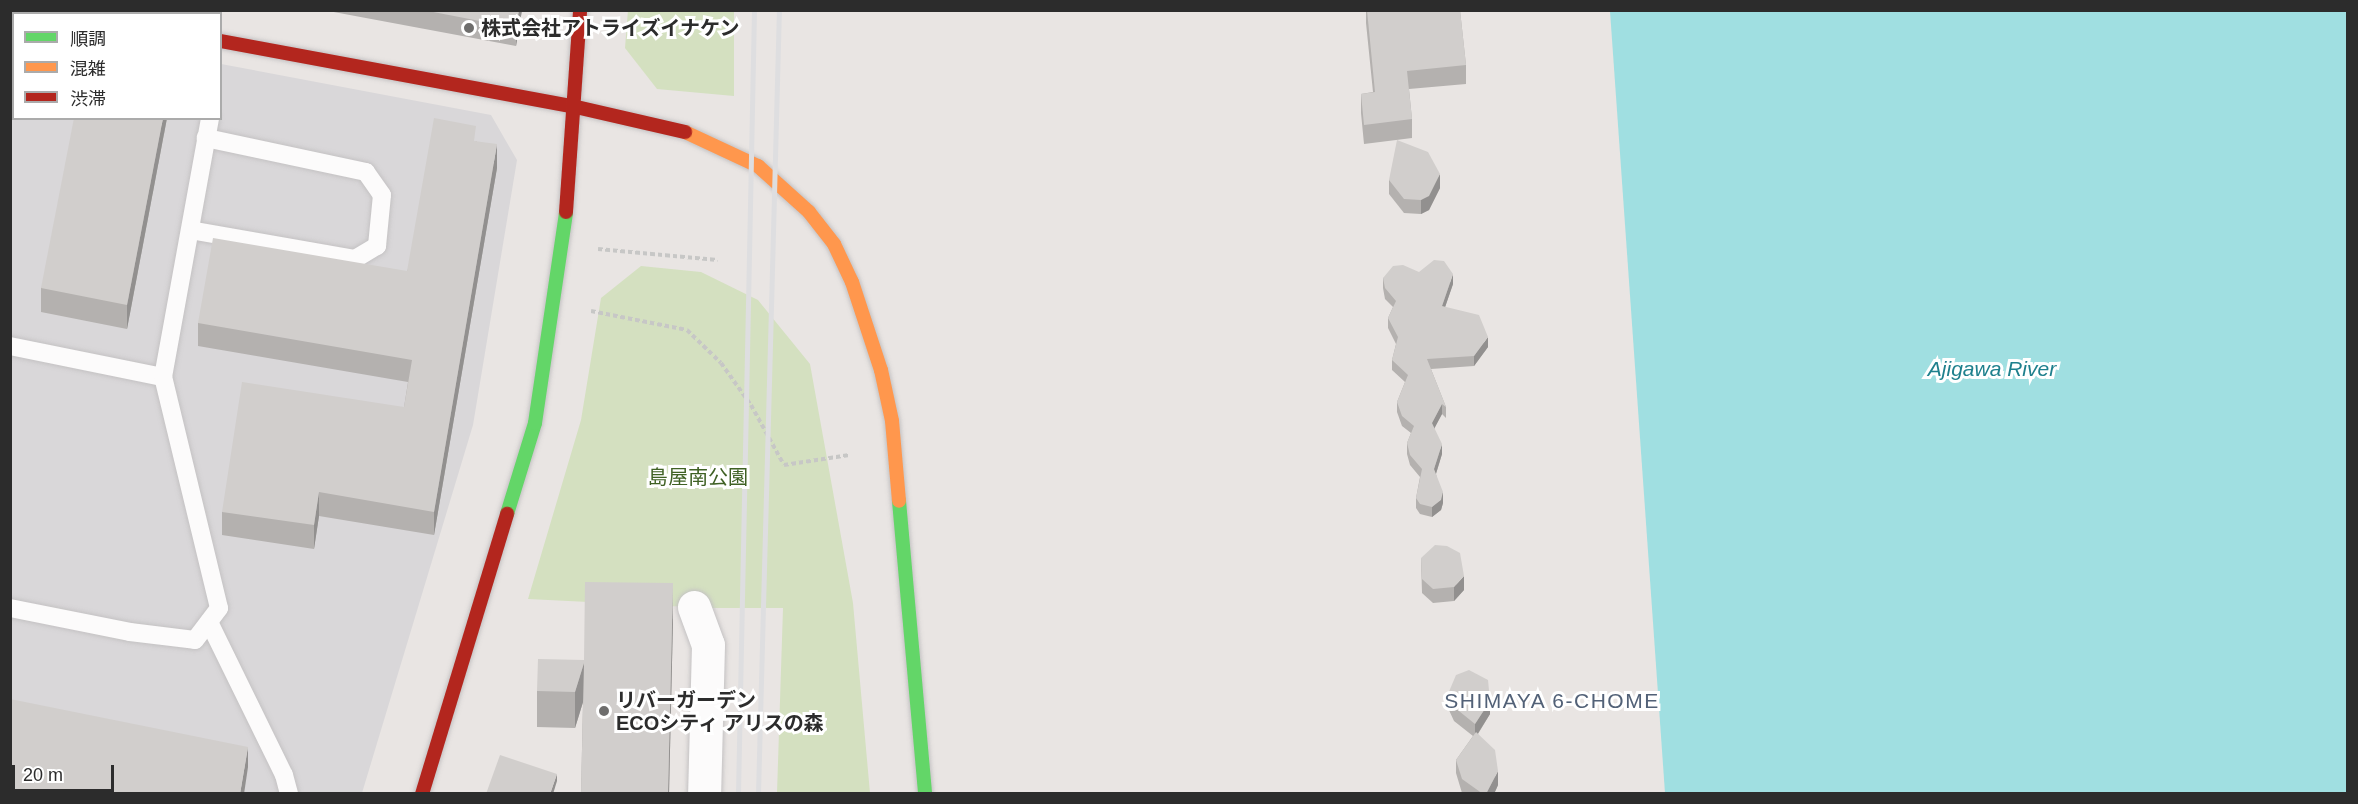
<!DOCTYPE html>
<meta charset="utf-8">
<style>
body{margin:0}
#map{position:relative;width:2358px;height:804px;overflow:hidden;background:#e9e5e3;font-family:Arial,"Noto Sans JP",sans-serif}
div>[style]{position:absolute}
.industrial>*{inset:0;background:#d9d7d9}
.green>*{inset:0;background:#d4e0c0}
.water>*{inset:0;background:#a0dfe1}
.path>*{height:4px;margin-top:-2px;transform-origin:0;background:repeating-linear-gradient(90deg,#c7c7c6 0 4.5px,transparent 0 7.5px)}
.roads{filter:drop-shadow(0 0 2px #c4c2c3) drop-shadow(0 0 2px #c4c2c3)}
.lane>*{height:18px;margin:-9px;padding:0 9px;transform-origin:9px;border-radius:9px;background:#fcfbfb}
.street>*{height:33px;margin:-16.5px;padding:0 16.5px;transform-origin:16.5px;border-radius:16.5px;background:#fcfbfb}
.fast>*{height:14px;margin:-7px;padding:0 7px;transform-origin:7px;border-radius:7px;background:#63d668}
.slow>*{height:14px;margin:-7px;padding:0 7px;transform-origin:7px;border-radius:7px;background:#ff974d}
.jam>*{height:14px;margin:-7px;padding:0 7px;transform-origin:7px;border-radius:7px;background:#b3261e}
.rail>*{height:4.5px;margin:-2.25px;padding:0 2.25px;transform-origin:2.25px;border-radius:2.25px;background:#dedee0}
.wall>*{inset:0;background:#b4b1af}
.shaded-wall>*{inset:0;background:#92908f}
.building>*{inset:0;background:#d1cecc}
.dots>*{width:16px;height:16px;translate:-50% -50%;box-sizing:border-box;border:3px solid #fff;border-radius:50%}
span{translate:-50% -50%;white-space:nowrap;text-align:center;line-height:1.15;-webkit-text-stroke:6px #fff;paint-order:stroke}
.poi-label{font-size:20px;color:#2c2c2c;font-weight:700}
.left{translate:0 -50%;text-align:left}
.park-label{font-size:20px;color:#3f6124}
.water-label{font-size:21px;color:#1f808d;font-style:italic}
.neighbourhood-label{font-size:21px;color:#526177;letter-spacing:1.5px}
.frame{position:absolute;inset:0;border:12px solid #2c2c2c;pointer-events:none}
.legend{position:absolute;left:12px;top:12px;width:210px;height:108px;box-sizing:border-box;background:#fff;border:2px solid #ababab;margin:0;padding:8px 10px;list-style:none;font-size:18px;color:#2c2c2c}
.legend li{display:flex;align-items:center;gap:12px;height:30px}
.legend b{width:30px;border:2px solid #ababab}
.scale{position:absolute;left:12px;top:765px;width:102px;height:27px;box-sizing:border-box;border:3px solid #2c2c2c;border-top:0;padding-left:8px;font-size:18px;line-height:21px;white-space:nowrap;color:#2c2c2c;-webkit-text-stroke:4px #fff;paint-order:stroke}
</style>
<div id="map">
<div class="industrial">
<div style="clip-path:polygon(10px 25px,14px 118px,220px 118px,221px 64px,491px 115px,517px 160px,473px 425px,362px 793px,11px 793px)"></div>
</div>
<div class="green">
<div style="clip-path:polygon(628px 10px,734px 11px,734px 96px,657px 89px,625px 48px)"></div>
<div style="clip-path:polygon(641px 266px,701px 272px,758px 300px,810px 364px,853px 603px,870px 793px,777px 793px,783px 608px,709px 608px,528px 599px,581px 420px,601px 298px)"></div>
</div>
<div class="water">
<div style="clip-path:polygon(1610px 11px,2347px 11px,2347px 793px,1665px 793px)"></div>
</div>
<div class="path">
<div style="left:598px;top:249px;width:120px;rotate:5.3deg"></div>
<div style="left:591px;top:311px;width:98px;rotate:11.2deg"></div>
<div style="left:687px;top:330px;width:47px;rotate:44.1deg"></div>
<div style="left:721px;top:363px;width:52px;rotate:54.5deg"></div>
<div style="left:751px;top:405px;width:68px;rotate:61.2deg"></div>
<div style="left:784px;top:465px;width:66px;rotate:-8.7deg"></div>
</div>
<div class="roads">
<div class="lane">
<div style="left:190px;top:230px;width:168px;rotate:10deg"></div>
<div style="left:355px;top:259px;width:26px;rotate:-31deg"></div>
<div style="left:377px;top:246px;width:51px;rotate:-84.4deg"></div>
<div style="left:382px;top:195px;width:28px;rotate:-125deg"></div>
<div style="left:366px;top:172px;width:164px;rotate:-168deg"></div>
<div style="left:10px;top:346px;width:156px;rotate:11.5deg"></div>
<div style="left:10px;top:608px;width:122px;rotate:11.3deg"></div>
<div style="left:130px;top:632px;width:65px;rotate:7deg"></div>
<div style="left:195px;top:640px;width:40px;rotate:-53deg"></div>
<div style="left:219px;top:608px;width:238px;rotate:-103.6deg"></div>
<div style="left:163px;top:377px;width:263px;rotate:-79.7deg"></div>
<div style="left:209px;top:622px;width:170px;rotate:63.9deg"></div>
<div style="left:284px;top:775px;width:20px;rotate:75deg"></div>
</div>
<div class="street">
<div style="left:694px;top:607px;width:40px;rotate:69.8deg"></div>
<div style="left:708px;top:645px;width:149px;rotate:91.5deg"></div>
</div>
<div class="fast">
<div style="left:58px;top:10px;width:16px;rotate:14deg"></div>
<div style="left:899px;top:501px;width:294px;rotate:84.9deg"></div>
<div style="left:507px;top:514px;width:95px;rotate:-72.9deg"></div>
<div style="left:535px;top:423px;width:213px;rotate:-81.6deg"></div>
</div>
<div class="slow">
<div style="left:685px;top:132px;width:81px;rotate:25deg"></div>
<div style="left:758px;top:166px;width:69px;rotate:42deg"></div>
<div style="left:809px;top:212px;width:41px;rotate:52deg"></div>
<div style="left:834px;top:244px;width:42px;rotate:64.7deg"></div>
<div style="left:852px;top:282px;width:93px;rotate:71.8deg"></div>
<div style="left:881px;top:370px;width:52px;rotate:77.8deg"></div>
<div style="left:892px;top:421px;width:80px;rotate:85deg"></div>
</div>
<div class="jam">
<div style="left:220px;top:41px;width:362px;rotate:10.5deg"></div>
<div style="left:576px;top:107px;width:112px;rotate:12.9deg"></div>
<div style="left:566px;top:212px;width:202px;rotate:-86deg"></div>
<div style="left:422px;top:794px;width:293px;rotate:-73.1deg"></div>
</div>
</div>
<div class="rail">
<div style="left:738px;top:794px;width:784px;rotate:-88.83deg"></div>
<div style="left:758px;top:794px;width:784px;rotate:-88.47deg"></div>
</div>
<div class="wall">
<div style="clip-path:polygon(323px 10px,522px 10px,516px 46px)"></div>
<div style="clip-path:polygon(1366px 10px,1460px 10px,1466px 65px,1466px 84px,1409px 89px,1412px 119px,1412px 138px,1364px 144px,1361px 113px,1361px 94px,1373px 92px,1366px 23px)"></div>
<div style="clip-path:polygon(167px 118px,127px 329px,41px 312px,41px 288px)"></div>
<div style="clip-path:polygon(476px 141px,497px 168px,434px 535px,319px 516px,314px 549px,222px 535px,222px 512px,404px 407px,408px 382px,198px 346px,198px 323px,407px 271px)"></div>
<div style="clip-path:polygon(1389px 180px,1440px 188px,1429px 210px,1421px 214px,1404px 213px,1389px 194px)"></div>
<div style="clip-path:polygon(1419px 272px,1453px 284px,1445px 307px,1488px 347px,1474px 366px,1431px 369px,1446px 407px,1446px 418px,1442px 414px,1434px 428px,1442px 454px,1436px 474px,1443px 503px,1441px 510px,1432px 517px,1420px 514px,1416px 508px,1416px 498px,1420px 477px,1410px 465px,1407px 454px,1407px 443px,1411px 433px,1402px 426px,1397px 412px,1397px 402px,1405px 382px,1392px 370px,1392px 360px,1396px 344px,1388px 328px,1388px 318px,1393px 307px,1385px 299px,1383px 288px,1383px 278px)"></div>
<div style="clip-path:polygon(1421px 558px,1464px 590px,1454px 601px,1433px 603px,1422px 593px)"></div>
<div style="clip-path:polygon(673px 619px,669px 794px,581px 794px,583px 702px,575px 728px,537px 727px,537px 691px,584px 660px)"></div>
<div style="clip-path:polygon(1448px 694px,1490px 714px,1478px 734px,1498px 785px,1494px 794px,1462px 793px,1456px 773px,1456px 760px,1473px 736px,1454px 721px,1448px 708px)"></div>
</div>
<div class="shaded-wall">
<div style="clip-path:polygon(519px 10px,522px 10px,516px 46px,516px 28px)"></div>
<div style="clip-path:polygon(13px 85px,13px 105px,10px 115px,10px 96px)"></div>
<div style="clip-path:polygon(163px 118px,167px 118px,127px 329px,127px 305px)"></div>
<div style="clip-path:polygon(497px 144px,497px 168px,434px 535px,434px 512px)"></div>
<div style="clip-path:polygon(1440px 174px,1440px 188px,1429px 210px,1421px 214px,1421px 200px)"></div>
<div style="clip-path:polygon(1453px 274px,1453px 284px,1442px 316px,1442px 306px)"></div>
<div style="clip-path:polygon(1488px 337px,1488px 347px,1474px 366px,1474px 356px)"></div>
<div style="clip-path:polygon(1442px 404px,1442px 414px,1432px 433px,1432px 423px)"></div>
<div style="clip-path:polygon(1442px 444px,1442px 454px,1434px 480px,1434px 469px)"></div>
<div style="clip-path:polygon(319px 492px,319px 516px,314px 549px,314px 525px)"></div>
<div style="clip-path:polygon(1443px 492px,1443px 503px,1441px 510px,1432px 517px,1432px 507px)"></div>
<div style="clip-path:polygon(1464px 576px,1464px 590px,1454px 601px,1454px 587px)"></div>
<div style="clip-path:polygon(673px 583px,673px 619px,669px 794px,668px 794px)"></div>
<div style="clip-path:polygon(584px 663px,584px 699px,575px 728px,575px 692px)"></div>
<div style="clip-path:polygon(1490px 701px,1490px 714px,1475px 738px,1475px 724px)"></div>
<div style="clip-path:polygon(248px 747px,248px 767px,244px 794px,240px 794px)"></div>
<div style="clip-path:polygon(1498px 771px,1498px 785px,1494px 794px,1486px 794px)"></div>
<div style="clip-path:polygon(557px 774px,557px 781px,553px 794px,550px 794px)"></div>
</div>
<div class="building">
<div style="clip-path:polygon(423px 10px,519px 10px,516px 28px)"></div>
<div style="clip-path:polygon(1367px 10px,1460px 10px,1466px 65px,1407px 71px,1412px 119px,1364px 125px,1361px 94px,1375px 92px)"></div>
<div style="clip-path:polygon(10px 85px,13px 85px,10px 96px)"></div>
<div style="clip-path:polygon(74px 118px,163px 118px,127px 305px,41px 288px)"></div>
<div style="clip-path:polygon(434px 118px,476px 126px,474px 141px,497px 144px,434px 512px,319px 492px,314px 525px,222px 512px,242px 382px,404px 407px,412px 360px,198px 323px,213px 238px,407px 271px)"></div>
<div style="clip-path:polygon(1397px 140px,1428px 152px,1440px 174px,1429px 196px,1421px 200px,1404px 199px,1389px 180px)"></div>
<div style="clip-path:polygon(1434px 260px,1444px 261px,1453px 274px,1442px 306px,1479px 315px,1488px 337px,1474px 356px,1427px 359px,1446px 407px,1442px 404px,1432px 423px,1442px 444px,1434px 469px,1443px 492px,1441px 500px,1432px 507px,1420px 504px,1416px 498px,1422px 469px,1410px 455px,1407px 443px,1414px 426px,1402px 416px,1397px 402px,1408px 375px,1392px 360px,1398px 337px,1388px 318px,1396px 301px,1385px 288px,1383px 278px,1393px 266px,1403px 265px,1419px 272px)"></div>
<div style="clip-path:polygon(1435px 545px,1447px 546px,1460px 553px,1464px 576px,1454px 587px,1433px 589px,1422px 579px,1421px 558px)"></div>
<div style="clip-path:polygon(585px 582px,673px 583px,668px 794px,581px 794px,584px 663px,575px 692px,537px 691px,538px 659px,584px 660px)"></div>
<div style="clip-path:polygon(1469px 670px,1488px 680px,1490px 701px,1475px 724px,1454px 707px,1448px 694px,1456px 675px)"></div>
<div style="clip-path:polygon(10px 699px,248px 747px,240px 794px,10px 794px)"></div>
<div style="clip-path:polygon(1476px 732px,1495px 750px,1498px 771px,1486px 794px,1483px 794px,1462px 779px,1456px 760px)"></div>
<div style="clip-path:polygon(500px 755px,557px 774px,550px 794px,486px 794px)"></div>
</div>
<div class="dots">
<div style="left:469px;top:28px;background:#6e6d6c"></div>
<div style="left:604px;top:711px;background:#6e6d6c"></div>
</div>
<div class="poi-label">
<span class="left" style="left:481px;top:28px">株式会社アトライズイナケン</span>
<span class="left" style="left:616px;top:712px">リバーガーデン<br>ECOシティ アリスの森</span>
</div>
<div class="park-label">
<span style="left:698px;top:477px">島屋南公園</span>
</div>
<div class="water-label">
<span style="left:1992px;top:369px">Ajigawa River</span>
</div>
<div class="neighbourhood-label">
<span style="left:1552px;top:701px">SHIMAYA 6-CHOME</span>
</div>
<div class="frame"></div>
<ul class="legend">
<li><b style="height:8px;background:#63d668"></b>順調</li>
<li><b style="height:8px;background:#ff974d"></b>混雑</li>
<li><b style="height:8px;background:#b3261e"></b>渋滞</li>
</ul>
<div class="scale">20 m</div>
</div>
